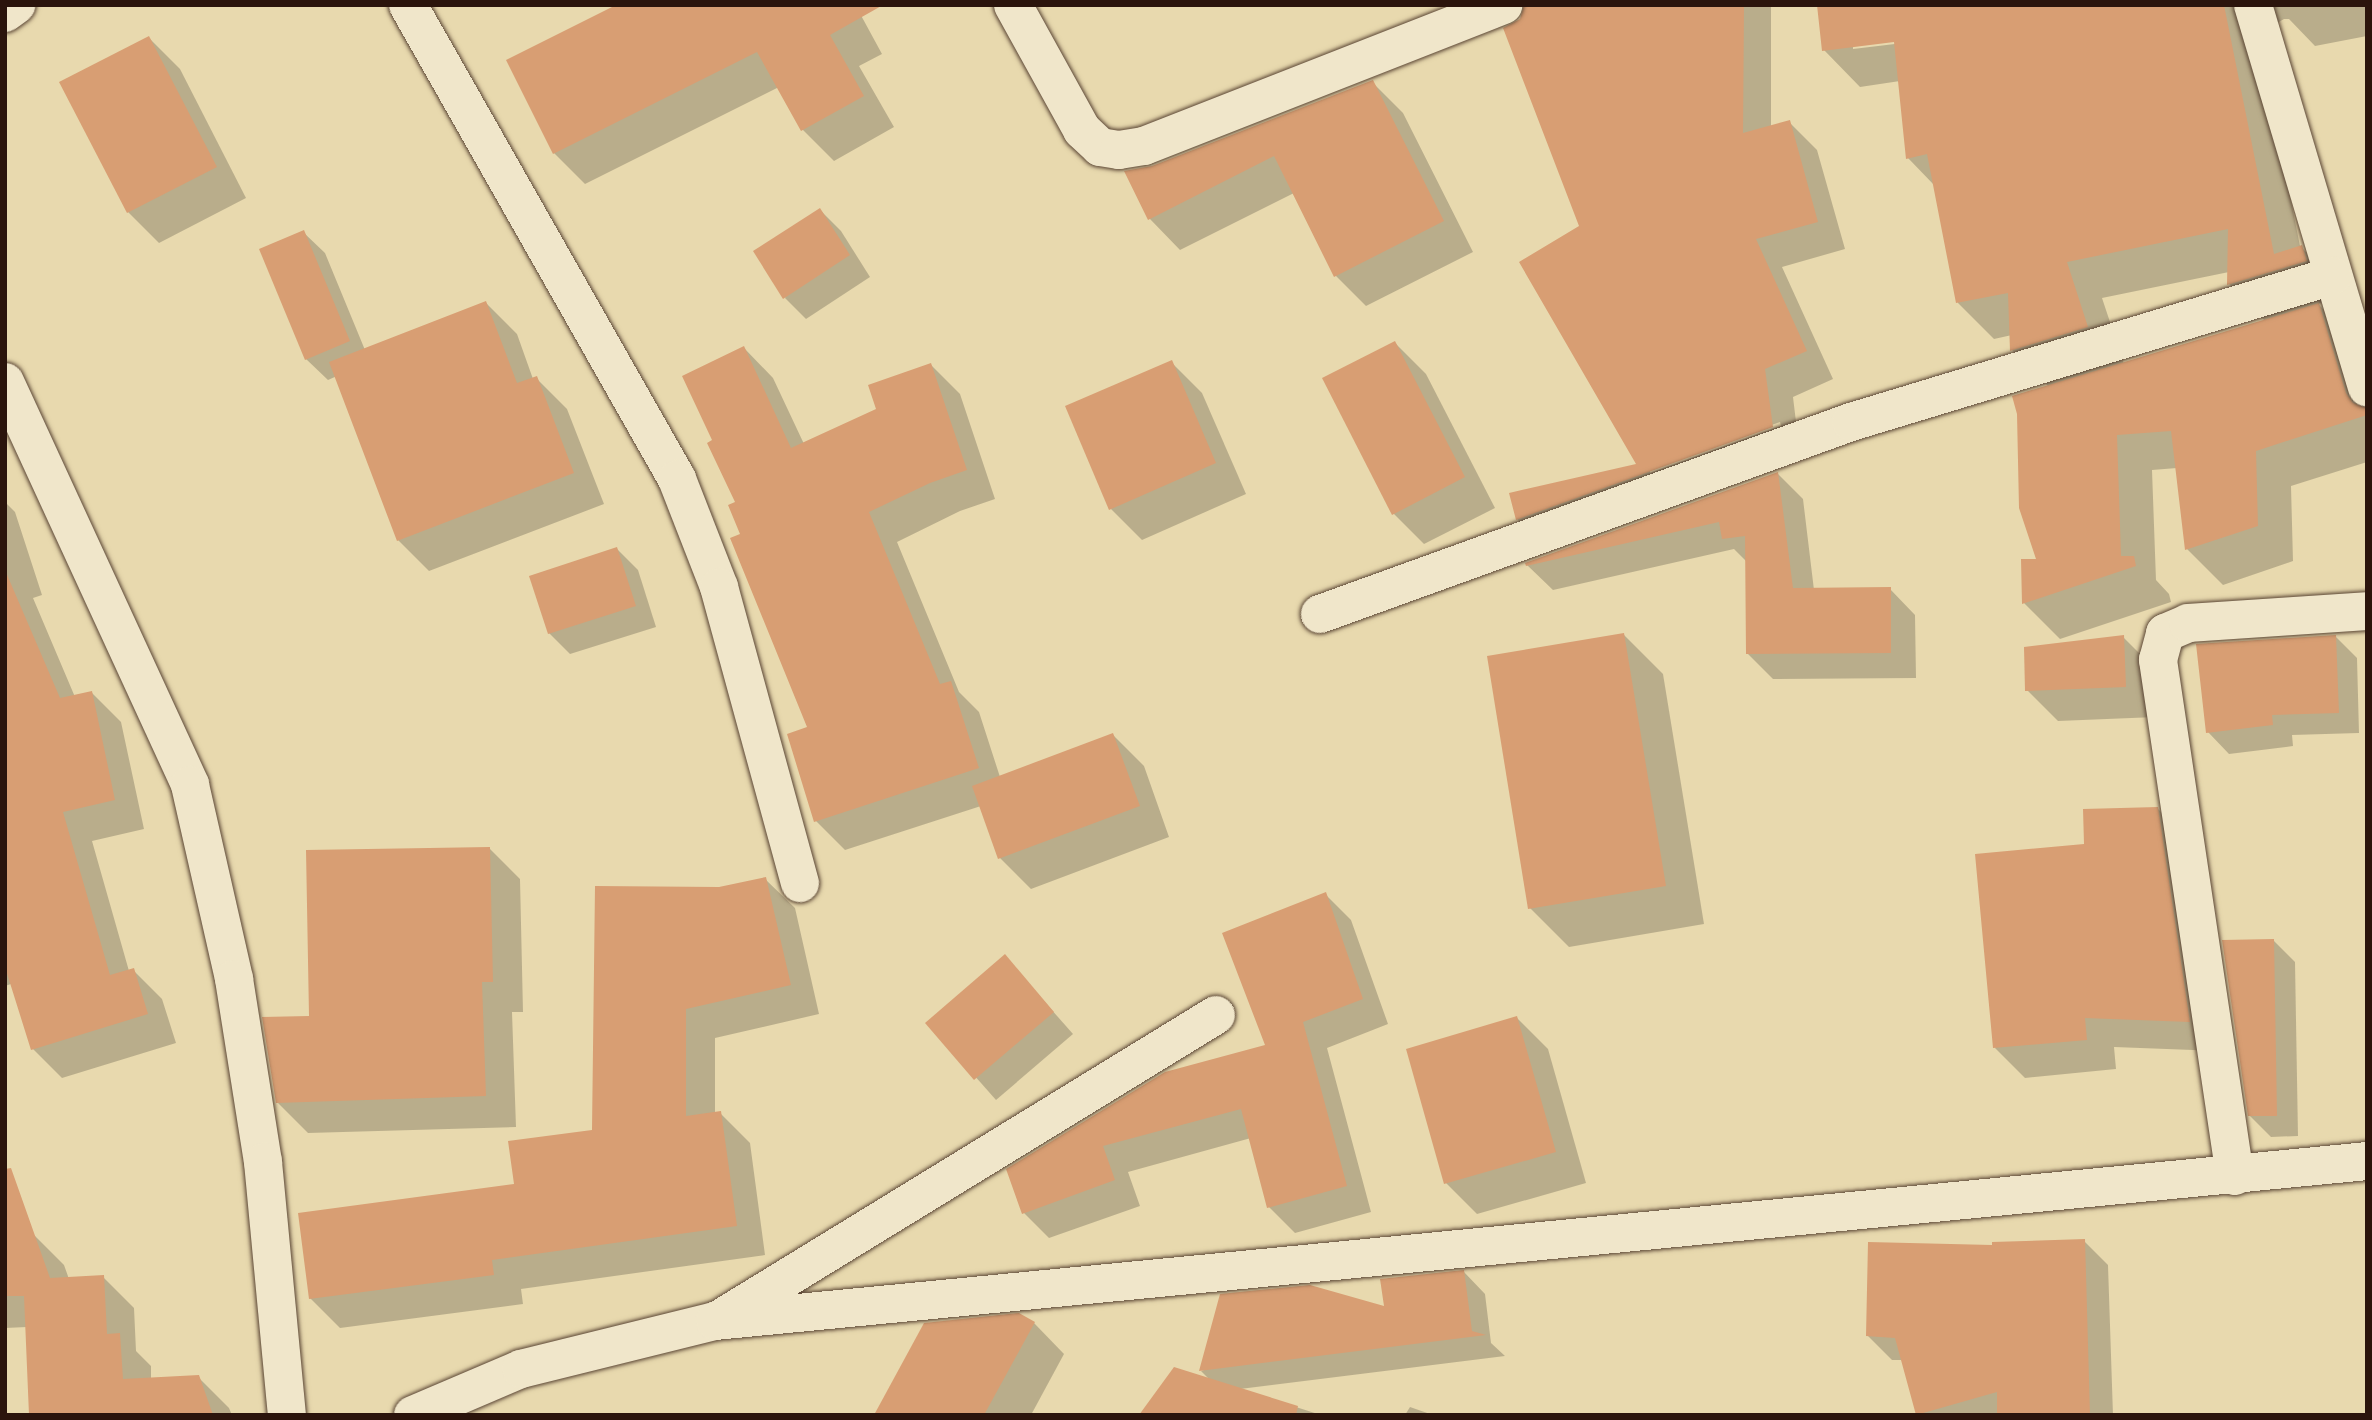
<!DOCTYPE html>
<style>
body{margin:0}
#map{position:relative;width:2372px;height:1420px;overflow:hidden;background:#e8d9ae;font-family:"Sorts Mill Goudy",serif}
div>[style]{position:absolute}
.shadow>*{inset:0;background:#0003}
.building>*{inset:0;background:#d89e73}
.roads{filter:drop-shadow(0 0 2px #5a4534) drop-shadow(0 0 2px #5a4534)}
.minor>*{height:38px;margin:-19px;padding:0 19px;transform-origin:19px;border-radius:19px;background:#f0e6ca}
span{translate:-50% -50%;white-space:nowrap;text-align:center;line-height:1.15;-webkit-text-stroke:5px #f0e6ca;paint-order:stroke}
.frame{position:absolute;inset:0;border:7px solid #2b140c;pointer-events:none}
</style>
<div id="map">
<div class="shadow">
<div style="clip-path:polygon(evenodd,1645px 5px,1771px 5px,1771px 127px,1789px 122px,1817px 150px,1845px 249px,1782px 267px,1833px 379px,1793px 397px,1800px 455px,1545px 547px,1517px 519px,1639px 465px,1581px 227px,1645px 5px,1780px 422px,1781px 426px,1650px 473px,1650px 469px,1780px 422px)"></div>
<div style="clip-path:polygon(evenodd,1819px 5px,2367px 5px,2367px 36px,2315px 46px,2289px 19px,2284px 19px,2272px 26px,2262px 56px,2300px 246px,2337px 283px,2341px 297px,2318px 304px,2355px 341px,2367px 381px,2367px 462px,2291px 486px,2293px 561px,2223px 585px,2187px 549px,2177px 468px,2152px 470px,2156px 580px,2169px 594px,2171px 602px,2060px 639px,2024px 603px,2038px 561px,2049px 387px,2012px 350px,2012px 335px,1994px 339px,1958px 303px,1935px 186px,1908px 158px,1900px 81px,1860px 87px,1824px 50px,1819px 5px,1902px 39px,1903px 43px,1853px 49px,1853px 46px,1902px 39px,1819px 5px,2229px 272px,2229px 284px,2265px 321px,2124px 364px,2102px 298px,2229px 272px)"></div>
<div style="clip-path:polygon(857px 8px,882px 54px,859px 66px,894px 127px,834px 161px,803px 130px,779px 87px,585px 184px,554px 153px,509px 61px)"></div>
<div style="clip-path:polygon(149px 38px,180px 69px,246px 198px,159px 243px,128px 212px)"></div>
<div style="clip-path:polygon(1372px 82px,1403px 113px,1473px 252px,1366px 306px,1335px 275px,1294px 193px,1180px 250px,1150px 219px,1152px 168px)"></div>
<div style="clip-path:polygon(820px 210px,841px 231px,870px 277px,806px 319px,785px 298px)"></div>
<div style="clip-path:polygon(303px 232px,325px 253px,365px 350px,486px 303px,517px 334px,533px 379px,536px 378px,567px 409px,604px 504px,429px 571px,398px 540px,337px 376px,328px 380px,306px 359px)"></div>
<div style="clip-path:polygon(1395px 343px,1426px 374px,1495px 508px,1424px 544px,1394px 514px)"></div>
<div style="clip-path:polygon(744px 348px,773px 378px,804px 444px,878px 410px,931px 365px,960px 394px,995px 499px,960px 511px,897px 542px,959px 692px,979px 712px,1000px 777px,1113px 735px,1144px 766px,1169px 837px,1031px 889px,1000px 858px,981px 806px,845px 850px,816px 821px,809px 728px,742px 535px,737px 503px,715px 441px)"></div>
<div style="clip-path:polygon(1171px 362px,1202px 393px,1246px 494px,1142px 540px,1111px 509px)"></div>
<div style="clip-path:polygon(1778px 474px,1803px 499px,1814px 590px,1890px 589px,1915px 615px,1916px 678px,1773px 679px,1747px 653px,1747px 562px,1734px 549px,1553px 590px,1527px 565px)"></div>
<div style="clip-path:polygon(5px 502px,15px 512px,42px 595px,33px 598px,75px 697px,92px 693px,121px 722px,144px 829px,92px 841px,129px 971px,133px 970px,162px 999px,176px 1043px,62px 1078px,33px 1049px,11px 984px,5px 986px)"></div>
<div style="clip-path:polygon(617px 549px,638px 570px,656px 627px,570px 654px,549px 633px)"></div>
<div style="clip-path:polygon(1623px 634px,1663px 674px,1704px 924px,1569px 947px,1530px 908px)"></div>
<div style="clip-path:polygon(2123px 637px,2154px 668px,2156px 717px,2058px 721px,2027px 690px)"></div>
<div style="clip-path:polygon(2336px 637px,2357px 658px,2359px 733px,2292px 735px,2293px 746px,2229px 754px,2208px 732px)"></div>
<div style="clip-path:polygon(2157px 808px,2187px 838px,2219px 1051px,2114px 1047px,2116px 1069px,2025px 1078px,1995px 1048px,2086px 846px)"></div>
<div style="clip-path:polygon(489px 848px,520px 879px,523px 1012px,512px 1012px,516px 1127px,308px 1133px,277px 1102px,311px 1017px)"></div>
<div style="clip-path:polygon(765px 879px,795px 908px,819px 1014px,715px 1038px,715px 1114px,720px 1113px,750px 1143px,765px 1255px,521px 1289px,523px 1304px,340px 1328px,310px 1298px,516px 1186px,594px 1131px,719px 889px)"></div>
<div style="clip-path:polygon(1325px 894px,1351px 920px,1388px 1024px,1327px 1048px,1371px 1212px,1295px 1233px,1269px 1207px,1251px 1138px,1128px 1172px,1140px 1206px,1049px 1238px,1024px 1213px,1008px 1170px,1267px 1046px)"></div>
<div style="clip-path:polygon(2274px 941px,2295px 962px,2298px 1136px,2271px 1137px,2250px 1116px)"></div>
<div style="clip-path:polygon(1005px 957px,1073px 1034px,996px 1100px,928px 1023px)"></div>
<div style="clip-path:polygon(1517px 1018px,1548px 1049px,1586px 1183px,1477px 1214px,1446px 1183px)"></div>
<div style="clip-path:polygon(33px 1234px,64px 1265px,69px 1279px,103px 1277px,134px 1308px,136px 1351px,151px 1366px,151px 1379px,198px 1377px,229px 1408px,232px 1415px,31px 1415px,27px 1327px,5px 1328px,5px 1235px)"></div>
<div style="clip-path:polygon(2084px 1241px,2108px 1265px,2113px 1415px,1918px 1415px,1903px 1360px,1892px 1360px,1868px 1336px,1994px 1247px)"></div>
<div style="clip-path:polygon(1464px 1272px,1485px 1294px,1491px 1343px,1505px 1356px,1240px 1389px,1321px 1415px,1141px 1415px,1210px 1380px,1201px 1371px,1386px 1309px)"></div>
<div style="clip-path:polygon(1034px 1323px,1064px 1354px,1031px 1415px,876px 1415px)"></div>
<div style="clip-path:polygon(1410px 1407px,1433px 1415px,1405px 1415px)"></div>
</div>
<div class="building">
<div style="clip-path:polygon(616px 5px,883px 5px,830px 35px,864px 96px,801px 131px,757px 52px,553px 154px,506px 60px)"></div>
<div style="clip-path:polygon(1524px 5px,1744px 5px,1743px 133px,1790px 120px,1818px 222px,1756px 239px,1807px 351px,1765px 369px,1773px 427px,1516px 520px,1509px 493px,1636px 464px,1519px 262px,1579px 226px,1503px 28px,1520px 19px)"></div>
<div style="clip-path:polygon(1817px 5px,2224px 5px,2274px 254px,2302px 245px,2307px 261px,2227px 285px,2228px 229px,2067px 262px,2088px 327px,2010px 351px,2008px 293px,1956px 303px,1927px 154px,1906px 159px,1894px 42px,1822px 51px)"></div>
<div style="clip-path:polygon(149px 36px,217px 167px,127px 213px,59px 82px)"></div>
<div style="clip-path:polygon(1373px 80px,1444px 221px,1334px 277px,1274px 156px,1148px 220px,1124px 171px,1152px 166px)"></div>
<div style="clip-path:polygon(820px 208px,850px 255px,783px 299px,753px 251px)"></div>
<div style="clip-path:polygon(304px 230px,350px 341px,305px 360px,259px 249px)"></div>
<div style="clip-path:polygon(486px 301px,517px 383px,537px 376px,574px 473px,397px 541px,329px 362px)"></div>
<div style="clip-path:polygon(2319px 303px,2346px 393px,2353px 403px,2367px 408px,2367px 415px,2256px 451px,2258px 526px,2185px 550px,2171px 431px,2117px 435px,2121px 556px,2134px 556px,2136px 566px,2022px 604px,2021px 559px,2036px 559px,2019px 508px,2017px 414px,2012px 396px)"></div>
<div style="clip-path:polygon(1395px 341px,1465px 477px,1392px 515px,1322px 378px)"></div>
<div style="clip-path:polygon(744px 346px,791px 448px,876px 409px,868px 385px,931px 363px,967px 470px,930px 483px,869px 512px,940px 684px,951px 681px,979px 768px,814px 822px,787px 734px,807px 727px,730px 538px,740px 534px,728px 505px,735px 502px,707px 443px,712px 440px,682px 376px)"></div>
<div style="clip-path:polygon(1172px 360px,1216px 463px,1109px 510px,1065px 406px)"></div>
<div style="clip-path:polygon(1778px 472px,1793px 588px,1891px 587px,1891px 653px,1746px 654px,1745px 536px,1722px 539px,1719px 522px,1526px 566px,1525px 563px)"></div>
<div style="clip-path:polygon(617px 547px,636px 606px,548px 634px,529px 576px)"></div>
<div style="clip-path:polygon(5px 570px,60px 698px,92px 691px,115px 800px,63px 812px,110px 975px,134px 968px,148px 1014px,31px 1050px,5px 967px)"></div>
<div style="clip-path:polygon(1624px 633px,1666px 886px,1528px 909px,1487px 656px)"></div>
<div style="clip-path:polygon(2124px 635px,2126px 687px,2025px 691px,2024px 647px)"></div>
<div style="clip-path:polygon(2336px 635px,2339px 713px,2272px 715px,2273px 725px,2206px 733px,2196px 644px)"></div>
<div style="clip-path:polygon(1113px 733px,1140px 806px,998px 859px,972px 786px)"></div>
<div style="clip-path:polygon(2158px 807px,2190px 1022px,2085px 1018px,2087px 1040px,1993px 1048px,1975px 854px,2084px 844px,2083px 809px)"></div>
<div style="clip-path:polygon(490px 847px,493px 982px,482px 982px,486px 1096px,276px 1103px,262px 1017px,309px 1016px,306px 850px)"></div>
<div style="clip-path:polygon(766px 877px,791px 985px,686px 1009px,686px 1116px,721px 1111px,737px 1226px,492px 1260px,494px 1275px,309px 1299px,298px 1213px,514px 1184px,508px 1141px,592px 1130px,595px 886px,719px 887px)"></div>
<div style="clip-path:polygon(1326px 892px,1363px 999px,1303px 1022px,1347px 1186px,1267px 1208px,1241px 1109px,1103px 1146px,1115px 1180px,1022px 1214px,1006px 1169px,1165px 1072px,1265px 1045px,1222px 933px)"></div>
<div style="clip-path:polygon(2274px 939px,2277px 1116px,2248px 1116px,2222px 940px)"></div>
<div style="clip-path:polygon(1005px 954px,1054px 1012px,974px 1080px,925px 1023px)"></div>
<div style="clip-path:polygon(1517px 1016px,1556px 1152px,1444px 1184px,1406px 1049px)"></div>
<div style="clip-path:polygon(11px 1168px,50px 1278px,104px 1275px,107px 1334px,120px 1333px,123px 1379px,199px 1375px,213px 1415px,29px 1415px,24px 1296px,5px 1296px,5px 1169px)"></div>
<div style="clip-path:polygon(2085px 1239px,2090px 1415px,1997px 1415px,1997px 1392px,1916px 1415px,1895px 1338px,1866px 1336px,1868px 1242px,1992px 1245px,1992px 1242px)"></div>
<div style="clip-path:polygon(1464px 1270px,1472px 1331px,1486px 1335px,1199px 1371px,1220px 1294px,1310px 1285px,1384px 1306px,1380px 1279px)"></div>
<div style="clip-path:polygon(1019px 1313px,1035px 1322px,984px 1415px,874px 1415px,924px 1323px)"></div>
<div style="clip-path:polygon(1174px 1367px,1298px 1406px,1296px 1415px,1139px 1415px)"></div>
</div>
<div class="roads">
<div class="minor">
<div style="left:408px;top:5px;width:545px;rotate:60.42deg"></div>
<div style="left:677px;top:479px;width:116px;rotate:68.7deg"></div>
<div style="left:719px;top:587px;width:307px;rotate:74.7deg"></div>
<div style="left:1013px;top:5px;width:143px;rotate:61.1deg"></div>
<div style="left:1082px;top:130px;width:25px;rotate:43deg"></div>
<div style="left:1100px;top:147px;width:19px;rotate:9deg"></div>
<div style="left:1119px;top:150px;width:25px;rotate:-9deg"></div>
<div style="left:1144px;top:146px;width:386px;rotate:-21.4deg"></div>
<div style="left:2253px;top:5px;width:399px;rotate:73.4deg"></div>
<div style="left:5px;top:13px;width:14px;rotate:-36deg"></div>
<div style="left:5px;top:382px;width:443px;rotate:65.3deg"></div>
<div style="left:190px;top:785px;width:199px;rotate:77.2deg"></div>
<div style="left:234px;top:979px;width:185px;rotate:81deg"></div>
<div style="left:263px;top:1162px;width:254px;rotate:84.6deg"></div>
<div style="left:1320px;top:614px;width:565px;rotate:-19.88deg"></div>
<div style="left:1851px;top:422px;width:503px;rotate:-16.88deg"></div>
<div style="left:2235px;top:1176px;width:522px;rotate:-98.49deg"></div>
<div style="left:2158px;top:660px;width:28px;rotate:-75deg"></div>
<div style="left:2165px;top:633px;width:25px;rotate:-23deg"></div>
<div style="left:2188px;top:623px;width:179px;rotate:-3.8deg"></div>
<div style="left:723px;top:1317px;width:578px;rotate:-31.49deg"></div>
<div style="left:413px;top:1415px;width:117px;rotate:-23.1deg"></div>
<div style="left:521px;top:1369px;width:200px;rotate:-13.9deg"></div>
<div style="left:715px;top:1321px;width:1660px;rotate:-5.53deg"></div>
</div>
</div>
<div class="frame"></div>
</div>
